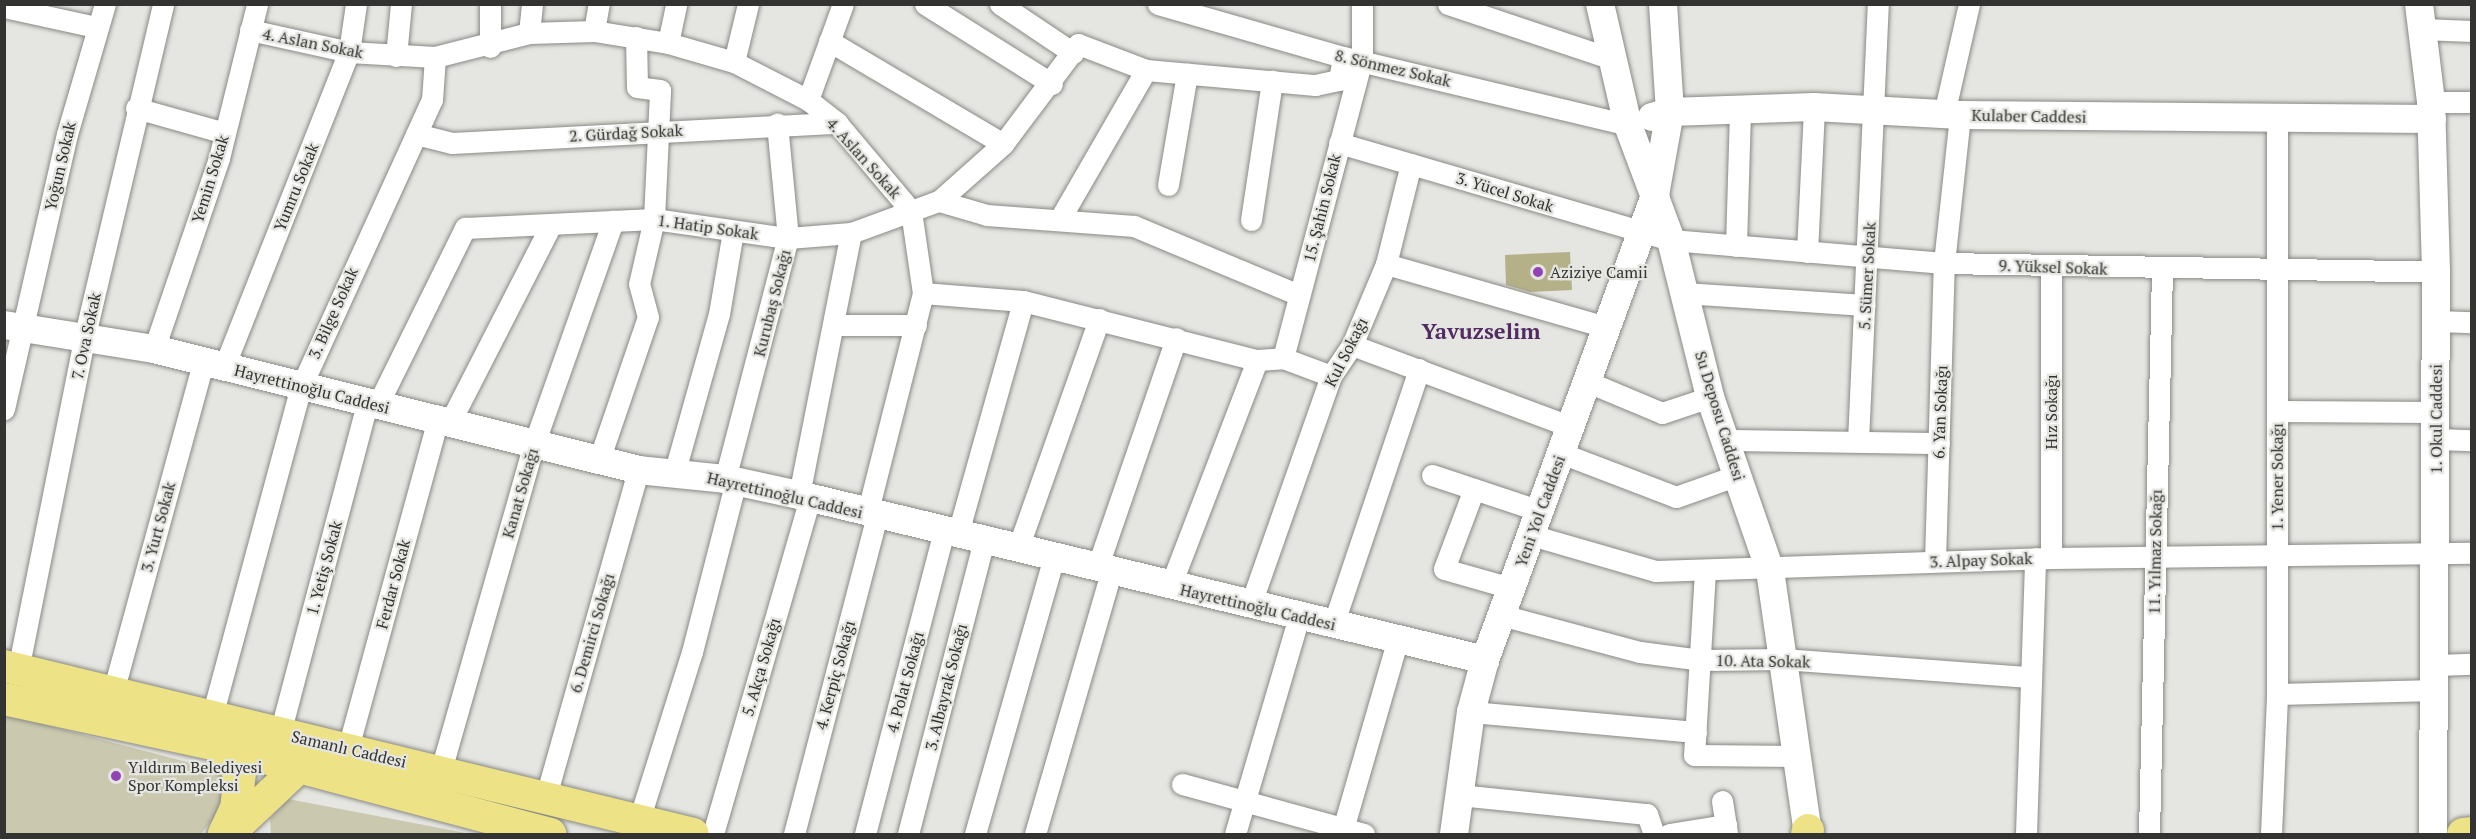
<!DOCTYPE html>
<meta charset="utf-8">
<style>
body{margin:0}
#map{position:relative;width:2476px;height:839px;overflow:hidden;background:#e5e5e1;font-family:"PT Serif",serif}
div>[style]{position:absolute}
.green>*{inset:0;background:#cac8ae}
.building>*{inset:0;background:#b4b087}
.roads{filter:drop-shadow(0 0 2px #898985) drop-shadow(0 0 2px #898985)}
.street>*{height:21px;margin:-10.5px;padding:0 10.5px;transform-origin:10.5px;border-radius:10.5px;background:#fff}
.secondary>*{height:28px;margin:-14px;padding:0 14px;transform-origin:14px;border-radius:14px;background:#fff}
.primary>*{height:32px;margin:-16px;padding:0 16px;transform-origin:16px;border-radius:16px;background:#ede386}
.dots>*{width:16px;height:16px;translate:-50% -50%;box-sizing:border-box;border:3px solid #e5e5e1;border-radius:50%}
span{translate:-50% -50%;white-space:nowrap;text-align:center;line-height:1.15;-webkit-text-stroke:4.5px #e5e5e1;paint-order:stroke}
.street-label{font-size:16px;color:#333331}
.poi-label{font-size:16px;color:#333331}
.left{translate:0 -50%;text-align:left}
.district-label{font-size:22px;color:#512c64;font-weight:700}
.frame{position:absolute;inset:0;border:6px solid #333331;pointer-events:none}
</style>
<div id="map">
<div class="green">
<div style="clip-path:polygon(4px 714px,221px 771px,233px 782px,230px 797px,201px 834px,5px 834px)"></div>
<div style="clip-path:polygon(288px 799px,471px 834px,271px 834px,270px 819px)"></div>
</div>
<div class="building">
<div style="clip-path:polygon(1570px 252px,1572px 290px,1530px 292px,1506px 285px,1505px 255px)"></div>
</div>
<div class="roads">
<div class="street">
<div style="left:925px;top:4px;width:150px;rotate:32.2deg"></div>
<div style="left:1000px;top:4px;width:88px;rotate:33.9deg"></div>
<div style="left:1158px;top:4px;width:192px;rotate:16deg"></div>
<div style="left:1343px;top:57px;width:293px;rotate:13.4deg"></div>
<div style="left:1448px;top:4px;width:176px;rotate:18.5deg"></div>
<div style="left:4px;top:7px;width:94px;rotate:12.3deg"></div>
<div style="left:2422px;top:29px;width:50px;rotate:2.3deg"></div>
<div style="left:250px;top:30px;width:101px;rotate:12.5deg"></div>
<div style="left:349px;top:52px;width:86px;rotate:3.3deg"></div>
<div style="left:435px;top:57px;width:97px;rotate:-14.3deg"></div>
<div style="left:529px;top:33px;width:65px;rotate:-1.8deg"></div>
<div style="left:594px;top:31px;width:75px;rotate:9.2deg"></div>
<div style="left:668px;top:43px;width:69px;rotate:16.1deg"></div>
<div style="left:734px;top:62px;width:83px;rotate:27.2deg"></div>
<div style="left:808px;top:100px;width:37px;rotate:38deg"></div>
<div style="left:837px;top:123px;width:115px;rotate:49.9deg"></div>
<div style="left:911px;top:211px;width:30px;rotate:-20deg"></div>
<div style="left:939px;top:201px;width:50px;rotate:16.3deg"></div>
<div style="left:987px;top:215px;width:147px;rotate:4.3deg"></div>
<div style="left:1134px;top:226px;width:179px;rotate:22.7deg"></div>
<div style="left:594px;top:31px;width:27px;rotate:-80deg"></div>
<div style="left:529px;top:33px;width:29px;rotate:-84deg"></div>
<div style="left:829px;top:41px;width:202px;rotate:30.6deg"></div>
<div style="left:668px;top:43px;width:40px;rotate:-78deg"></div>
<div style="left:490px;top:47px;width:43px;rotate:-90deg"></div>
<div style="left:396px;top:56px;width:52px;rotate:-84.5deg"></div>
<div style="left:734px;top:62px;width:60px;rotate:-76.4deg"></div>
<div style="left:808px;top:100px;width:102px;rotate:-70deg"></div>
<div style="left:2431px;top:102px;width:41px"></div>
<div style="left:136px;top:108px;width:92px;rotate:15.7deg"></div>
<div style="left:1944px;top:114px;width:113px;rotate:-77.2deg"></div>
<div style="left:416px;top:134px;width:37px;rotate:14deg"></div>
<div style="left:452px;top:143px;width:386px;rotate:-3deg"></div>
<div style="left:1339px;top:143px;width:346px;rotate:16.3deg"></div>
<div style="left:1671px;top:240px;width:274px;rotate:4.8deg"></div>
<div style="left:1944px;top:263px;width:492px;rotate:1deg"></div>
<div style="left:1168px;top:185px;width:113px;rotate:-80.3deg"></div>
<div style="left:939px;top:201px;width:86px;rotate:-41.7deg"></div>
<div style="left:1003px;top:144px;width:125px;rotate:-53.1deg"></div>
<div style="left:1078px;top:44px;width:73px;rotate:20.9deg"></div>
<div style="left:1146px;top:70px;width:170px;rotate:5.1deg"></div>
<div style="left:1315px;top:85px;width:25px;rotate:-12deg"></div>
<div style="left:1339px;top:80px;width:23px;rotate:-80deg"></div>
<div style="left:1061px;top:217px;width:170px;rotate:-60deg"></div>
<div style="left:1251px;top:220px;width:141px;rotate:-81.4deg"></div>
<div style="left:1736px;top:246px;width:136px;rotate:-88.3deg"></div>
<div style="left:1807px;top:252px;width:145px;rotate:-87.2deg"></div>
<div style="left:1386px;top:264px;width:229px;rotate:16deg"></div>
<div style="left:923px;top:293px;width:100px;rotate:4.6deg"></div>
<div style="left:1023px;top:301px;width:241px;rotate:14.2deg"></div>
<div style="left:1257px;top:360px;width:26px;rotate:-4deg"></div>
<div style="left:1283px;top:358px;width:51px;rotate:20.6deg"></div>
<div style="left:1684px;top:293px;width:181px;rotate:3.8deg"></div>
<div style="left:2437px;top:321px;width:35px;rotate:2deg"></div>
<div style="left:835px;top:325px;width:81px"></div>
<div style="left:1352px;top:345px;width:234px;rotate:20.5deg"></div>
<div style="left:154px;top:349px;width:202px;rotate:-71.2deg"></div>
<div style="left:219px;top:158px;width:159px;rotate:-76.1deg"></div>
<div style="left:1283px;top:358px;width:309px;rotate:-75.2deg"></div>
<div style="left:1362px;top:59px;width:55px;rotate:-90deg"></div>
<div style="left:224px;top:367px;width:339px;rotate:-68.4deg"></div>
<div style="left:349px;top:52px;width:49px;rotate:-81.7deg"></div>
<div style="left:1588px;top:382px;width:80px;rotate:22.7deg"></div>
<div style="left:1662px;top:413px;width:51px;rotate:-18.4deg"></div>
<div style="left:377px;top:406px;width:199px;rotate:-63.7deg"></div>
<div style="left:465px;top:228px;width:189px;rotate:-2.7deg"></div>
<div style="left:654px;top:219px;width:135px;rotate:8.1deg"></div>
<div style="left:788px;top:238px;width:63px;rotate:-4.5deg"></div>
<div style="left:851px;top:233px;width:64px;rotate:-20.1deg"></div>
<div style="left:911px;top:211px;width:83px;rotate:81.7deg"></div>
<div style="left:923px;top:293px;width:228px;rotate:104.2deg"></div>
<div style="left:4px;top:409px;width:282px;rotate:-77.1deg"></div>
<div style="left:67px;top:134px;width:135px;rotate:-73.7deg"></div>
<div style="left:2277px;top:411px;width:159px;rotate:0.4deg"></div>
<div style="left:450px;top:422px;width:221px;rotate:-62.9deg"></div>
<div style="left:2436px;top:439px;width:36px;rotate:2deg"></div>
<div style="left:1725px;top:440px;width:214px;rotate:0.8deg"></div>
<div style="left:1858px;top:441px;width:437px;rotate:-87.4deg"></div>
<div style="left:1561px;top:453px;width:123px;rotate:20.9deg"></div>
<div style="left:1676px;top:497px;width:66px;rotate:-19.5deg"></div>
<div style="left:599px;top:460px;width:151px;rotate:-71.1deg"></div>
<div style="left:648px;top:317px;width:34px;rotate:-105deg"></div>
<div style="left:639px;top:284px;width:67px;rotate:-77deg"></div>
<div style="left:654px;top:219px;width:129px;rotate:-87.3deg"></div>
<div style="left:660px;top:90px;width:23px;rotate:-173deg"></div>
<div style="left:637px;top:87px;width:50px;rotate:-91.1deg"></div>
<div style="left:674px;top:474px;width:166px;rotate:-74.3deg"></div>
<div style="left:719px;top:314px;width:84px;rotate:-80.4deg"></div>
<div style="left:1432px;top:475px;width:114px;rotate:18.4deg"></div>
<div style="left:725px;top:479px;width:249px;rotate:-75.4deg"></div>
<div style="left:788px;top:238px;width:115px;rotate:-95.5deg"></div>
<div style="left:1474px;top:489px;width:85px;rotate:110.6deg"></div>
<div style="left:1444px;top:569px;width:70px;rotate:15.8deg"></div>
<div style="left:799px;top:495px;width:267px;rotate:-78.8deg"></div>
<div style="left:958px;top:533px;width:241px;rotate:-74.3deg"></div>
<div style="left:1531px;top:535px;width:130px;rotate:16.1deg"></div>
<div style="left:1656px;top:571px;width:395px;rotate:-1.9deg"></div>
<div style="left:2051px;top:558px;width:421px;rotate:-0.7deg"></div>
<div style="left:1018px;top:548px;width:243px;rotate:-70.5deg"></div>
<div style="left:2051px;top:558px;width:291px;rotate:-90deg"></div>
<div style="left:1935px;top:561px;width:298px;rotate:-88.3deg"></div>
<div style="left:1944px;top:263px;width:149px;rotate:-83.8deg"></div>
<div style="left:1097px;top:568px;width:243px;rotate:-71deg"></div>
<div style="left:1705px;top:571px;width:184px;rotate:93.4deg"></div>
<div style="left:1694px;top:755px;width:103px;rotate:0.6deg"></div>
<div style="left:1170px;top:587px;width:243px;rotate:-69deg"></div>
<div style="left:1250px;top:606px;width:244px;rotate:-70.6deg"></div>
<div style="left:1331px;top:376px;width:37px;rotate:-56deg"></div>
<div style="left:1352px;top:345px;width:88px;rotate:-67.2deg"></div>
<div style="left:1386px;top:264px;width:103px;rotate:-76deg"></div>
<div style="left:1501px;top:615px;width:144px;rotate:14.9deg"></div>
<div style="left:1640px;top:652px;width:63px;rotate:7.4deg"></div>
<div style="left:1702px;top:660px;width:81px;rotate:-0.7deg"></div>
<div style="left:1783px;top:659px;width:247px;rotate:4.2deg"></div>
<div style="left:1333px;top:625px;width:270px;rotate:-71.4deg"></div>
<div style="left:2436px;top:665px;width:36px;rotate:-2deg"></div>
<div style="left:18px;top:670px;width:338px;rotate:-78.7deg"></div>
<div style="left:84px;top:339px;width:344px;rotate:-76.7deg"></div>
<div style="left:113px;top:692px;width:342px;rotate:-74.7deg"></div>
<div style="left:2277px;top:694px;width:159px;rotate:-1.4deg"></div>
<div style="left:1471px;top:712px;width:226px;rotate:5.1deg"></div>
<div style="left:212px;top:716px;width:339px;rotate:-74.9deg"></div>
<div style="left:300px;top:389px;width:318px;rotate:-65.5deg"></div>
<div style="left:432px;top:100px;width:43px;rotate:-86deg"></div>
<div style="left:280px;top:733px;width:341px;rotate:-75.2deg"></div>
<div style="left:348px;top:748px;width:341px;rotate:-74.7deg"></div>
<div style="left:441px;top:770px;width:339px;rotate:-74.1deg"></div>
<div style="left:534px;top:444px;width:237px;rotate:-70.5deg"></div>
<div style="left:1182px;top:784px;width:189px;rotate:15.4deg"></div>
<div style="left:1459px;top:795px;width:189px;rotate:5.8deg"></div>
<div style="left:1647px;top:814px;width:21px;rotate:71deg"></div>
<div style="left:546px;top:796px;width:339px;rotate:-74.2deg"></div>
<div style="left:1722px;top:801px;width:33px;rotate:81deg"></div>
<div style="left:639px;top:820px;width:176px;rotate:-72.5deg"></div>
<div style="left:692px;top:652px;width:177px;rotate:-75.6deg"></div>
<div style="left:1343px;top:829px;width:198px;rotate:-73.9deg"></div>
<div style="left:713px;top:834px;width:349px;rotate:-73.9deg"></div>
<div style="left:794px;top:834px;width:329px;rotate:-75.4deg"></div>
<div style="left:865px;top:834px;width:314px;rotate:-75.4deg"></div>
<div style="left:908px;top:834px;width:304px;rotate:-75.5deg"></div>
<div style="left:975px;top:834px;width:288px;rotate:-74.1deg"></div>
<div style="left:1035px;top:834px;width:273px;rotate:-73.8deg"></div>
<div style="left:1235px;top:834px;width:226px;rotate:-73.6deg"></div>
<div style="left:1669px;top:834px;width:58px;rotate:-9deg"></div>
<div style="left:2026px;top:834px;width:276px;rotate:-88.1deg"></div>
<div style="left:2149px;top:834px;width:564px;rotate:-88.68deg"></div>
<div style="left:2271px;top:834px;width:140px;rotate:-87.5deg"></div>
<div style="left:2277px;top:694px;width:575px;rotate:-90deg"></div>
</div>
<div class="secondary">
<div style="left:1600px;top:4px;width:124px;rotate:77deg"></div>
<div style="left:1628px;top:125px;width:123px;rotate:69.5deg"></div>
<div style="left:1671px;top:240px;width:162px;rotate:76deg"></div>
<div style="left:1710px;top:397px;width:183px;rotate:70.9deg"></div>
<div style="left:1770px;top:570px;width:267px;rotate:81.8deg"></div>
<div style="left:2419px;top:4px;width:99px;rotate:83deg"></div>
<div style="left:2431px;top:102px;width:170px;rotate:88.3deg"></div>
<div style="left:2436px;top:272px;width:562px;rotate:90.31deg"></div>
<div style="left:1652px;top:117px;width:19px;rotate:-16deg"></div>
<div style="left:1670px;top:112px;width:144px;rotate:-2deg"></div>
<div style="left:1814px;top:107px;width:146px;rotate:3.1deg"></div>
<div style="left:1960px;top:115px;width:472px;rotate:0.5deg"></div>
<div style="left:4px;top:325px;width:152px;rotate:9.1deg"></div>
<div style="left:154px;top:349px;width:499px;rotate:14deg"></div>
<div style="left:638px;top:470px;width:87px;rotate:5.9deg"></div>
<div style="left:725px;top:479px;width:76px;rotate:12.2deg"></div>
<div style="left:799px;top:495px;width:706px;rotate:13.52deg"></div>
<div style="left:1454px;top:834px;width:123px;rotate:-82.1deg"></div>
<div style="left:1471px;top:712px;width:54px;rotate:-74.9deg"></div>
<div style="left:1485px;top:660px;width:495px;rotate:-69.9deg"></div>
<div style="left:1655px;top:195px;width:84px;rotate:-79.8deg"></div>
<div style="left:1670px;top:112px;width:108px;rotate:-93.7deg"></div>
</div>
<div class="primary">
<div style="left:4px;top:666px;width:709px;rotate:13.7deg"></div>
<div style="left:4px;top:699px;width:217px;rotate:12.2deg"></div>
<div style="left:216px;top:745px;width:346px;rotate:14.9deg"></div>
<div style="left:216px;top:745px;width:36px;rotate:48deg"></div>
<div style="left:240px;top:772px;width:36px;rotate:96deg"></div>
<div style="left:236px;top:808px;width:29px;rotate:115deg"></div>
<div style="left:228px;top:834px;width:95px;rotate:-43.3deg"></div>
<div style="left:1807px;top:834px;width:4px;rotate:-76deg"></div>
<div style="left:2463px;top:834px;width:9px;rotate:-6deg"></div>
</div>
</div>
<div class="dots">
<div style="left:1538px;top:272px;background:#9044b5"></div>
<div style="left:116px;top:776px;background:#9044b5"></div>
</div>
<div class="street-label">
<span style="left:313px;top:43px;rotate:11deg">4. Aslan Sokak</span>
<span style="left:1393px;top:68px;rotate:13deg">8. Sönmez Sokak</span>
<span style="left:2029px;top:116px;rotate:1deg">Kulaber Caddesi</span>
<span style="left:626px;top:133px;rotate:-3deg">2. Gürdağ Sokak</span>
<span style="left:864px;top:158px;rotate:48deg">4. Aslan Sokak</span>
<span style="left:60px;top:166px;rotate:-77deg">Yoğun Sokak</span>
<span style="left:210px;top:179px;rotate:-73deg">Yemin Sokak</span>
<span style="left:296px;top:187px;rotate:-68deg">Yumru Sokak</span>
<span style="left:1505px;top:192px;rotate:17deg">3. Yücel Sokak</span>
<span style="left:1322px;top:208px;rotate:-76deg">15. Şahin Sokak</span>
<span style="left:708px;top:227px;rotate:8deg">1. Hatip Sokak</span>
<span style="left:2053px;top:267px;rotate:2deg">9. Yüksel Sokak</span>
<span style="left:1867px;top:276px;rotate:-87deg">5. Sümer Sokak</span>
<span style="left:772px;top:303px;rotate:-76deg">Kurubaş Sokağı</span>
<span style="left:333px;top:313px;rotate:-66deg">3. Bilge Sokak</span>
<span style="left:86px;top:336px;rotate:-78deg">7. Ova Sokak</span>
<span style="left:1346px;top:352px;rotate:-63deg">Kul Sokağı</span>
<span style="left:312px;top:389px;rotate:14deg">Hayrettinoğlu Caddesi</span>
<span style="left:1940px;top:412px;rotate:-88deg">6. Yan Sokağı</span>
<span style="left:2051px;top:412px;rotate:-90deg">Hız Sokağı</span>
<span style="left:1720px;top:416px;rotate:73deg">Su Deposu Caddesi</span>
<span style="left:2436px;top:419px;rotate:-90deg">1. Okul Caddesi</span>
<span style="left:2277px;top:477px;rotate:-90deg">1. Yener Sokağı</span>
<span style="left:520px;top:493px;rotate:-74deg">Kanat Sokağı</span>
<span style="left:785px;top:495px;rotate:13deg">Hayrettinoğlu Caddesi</span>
<span style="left:1540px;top:511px;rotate:-70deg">Yeni Yol Caddesi</span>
<span style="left:158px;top:527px;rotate:-75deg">3. Yurt Sokak</span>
<span style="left:2155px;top:552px;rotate:-89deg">11. Yılmaz Sokağı</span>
<span style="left:1981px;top:560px;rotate:-2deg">3. Alpay Sokak</span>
<span style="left:324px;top:568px;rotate:-75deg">1. Yetiş Sokak</span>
<span style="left:393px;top:584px;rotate:-75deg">Ferdar Sokak</span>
<span style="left:1258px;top:607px;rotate:13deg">Hayrettinoğlu Caddesi</span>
<span style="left:592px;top:633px;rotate:-74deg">6. Demirci Sokağı</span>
<span style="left:1763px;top:661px;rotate:1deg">10. Ata Sokak</span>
<span style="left:761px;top:667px;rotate:-74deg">5. Akça Sokağı</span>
<span style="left:835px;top:675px;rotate:-75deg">4. Kerpiç Sokağı</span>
<span style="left:905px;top:682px;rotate:-75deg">4. Polat Sokağı</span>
<span style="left:946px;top:687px;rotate:-76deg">3. Albayrak Sokağı</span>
<span style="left:349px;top:749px;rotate:13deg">Samanlı Caddesi</span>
</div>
<div class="poi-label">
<span class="left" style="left:1550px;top:272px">Aziziye Camii</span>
<span class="left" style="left:128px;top:776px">Yıldırım Belediyesi<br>Spor Kompleksi</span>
</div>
<div class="district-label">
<span style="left:1481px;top:331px">Yavuzselim</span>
</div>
<div class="frame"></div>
</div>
